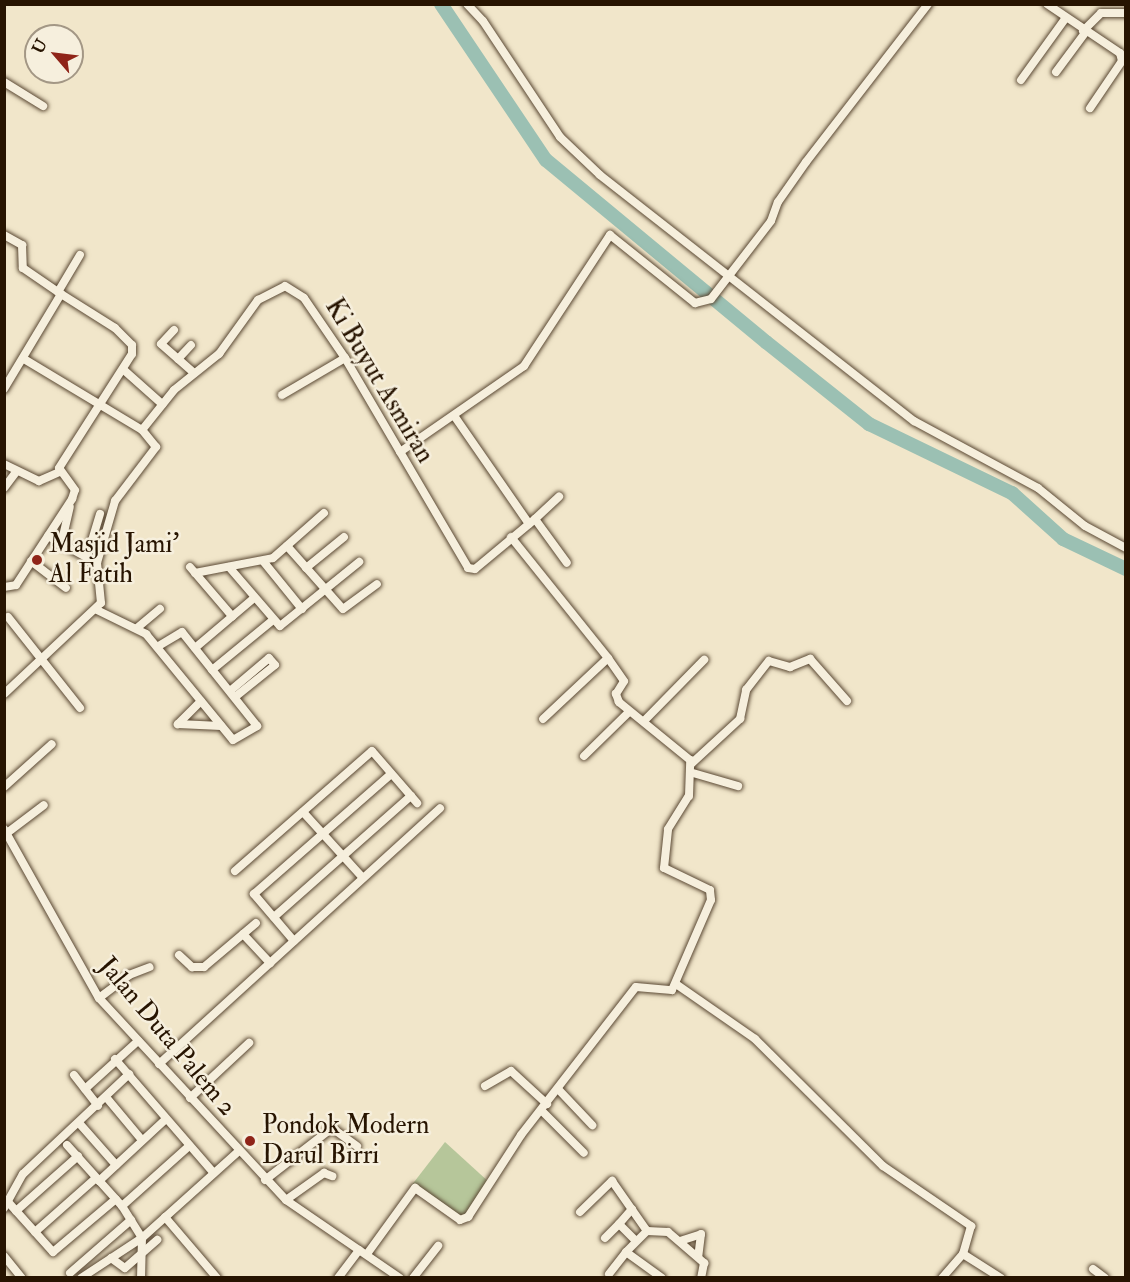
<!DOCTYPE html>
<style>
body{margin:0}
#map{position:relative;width:1130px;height:1282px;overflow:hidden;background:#f1e6ca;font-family:"IM FELL Double Pica",serif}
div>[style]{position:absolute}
.green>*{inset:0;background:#b6c69a}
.river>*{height:14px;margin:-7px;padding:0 7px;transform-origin:7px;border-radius:7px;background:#9bc0b3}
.roads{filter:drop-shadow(0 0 2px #5a4833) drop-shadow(0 0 2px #5a4833)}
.minor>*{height:8px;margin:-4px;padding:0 4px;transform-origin:4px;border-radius:4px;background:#f6efdd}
.dots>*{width:16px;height:16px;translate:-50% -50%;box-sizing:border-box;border:3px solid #f6efdd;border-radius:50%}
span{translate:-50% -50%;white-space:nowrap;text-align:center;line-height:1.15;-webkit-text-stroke:5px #f6efdd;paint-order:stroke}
.street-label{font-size:26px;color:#271401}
.poi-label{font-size:26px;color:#271401}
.left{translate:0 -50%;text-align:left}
.frame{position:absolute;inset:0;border:6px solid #271401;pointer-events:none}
.north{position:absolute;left:24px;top:24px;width:60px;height:60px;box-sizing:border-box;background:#f6efdd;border:2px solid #a39785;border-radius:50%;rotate:298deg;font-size:16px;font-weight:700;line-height:24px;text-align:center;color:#271401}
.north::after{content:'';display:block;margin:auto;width:21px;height:27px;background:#8f2418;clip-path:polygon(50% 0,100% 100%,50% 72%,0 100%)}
</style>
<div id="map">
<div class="green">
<div style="clip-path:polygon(445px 1142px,490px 1183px,458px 1223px,411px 1186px)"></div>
</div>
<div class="river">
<div style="left:441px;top:4px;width:188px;rotate:56.1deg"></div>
<div style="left:546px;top:160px;width:286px;rotate:39.6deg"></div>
<div style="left:766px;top:342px;width:132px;rotate:38.5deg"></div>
<div style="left:869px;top:424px;width:159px;rotate:25.8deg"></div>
<div style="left:1012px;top:493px;width:69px;rotate:42deg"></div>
<div style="left:1063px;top:539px;width:70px;rotate:25.5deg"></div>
</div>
<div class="roads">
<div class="minor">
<div style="left:467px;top:4px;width:23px;rotate:47deg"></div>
<div style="left:483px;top:21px;width:139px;rotate:56.4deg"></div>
<div style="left:560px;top:137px;width:55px;rotate:43.5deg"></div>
<div style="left:600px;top:175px;width:399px;rotate:38.1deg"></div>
<div style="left:914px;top:421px;width:141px;rotate:28.4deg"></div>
<div style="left:1038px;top:488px;width:60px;rotate:39deg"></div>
<div style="left:1085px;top:526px;width:47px;rotate:28.2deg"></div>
<div style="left:1047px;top:4px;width:88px;rotate:33.9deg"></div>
<div style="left:1120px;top:53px;width:8px;rotate:76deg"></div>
<div style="left:1122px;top:61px;width:57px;rotate:124.2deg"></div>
<div style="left:1083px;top:31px;width:25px;rotate:-45deg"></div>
<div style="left:1101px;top:13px;width:25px"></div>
<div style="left:1056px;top:72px;width:49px;rotate:-53.4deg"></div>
<div style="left:1021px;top:80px;width:75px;rotate:-54.2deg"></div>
<div style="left:4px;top:82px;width:46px;rotate:31.6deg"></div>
<div style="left:4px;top:235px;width:21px;rotate:29deg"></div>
<div style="left:22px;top:245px;width:23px;rotate:88deg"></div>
<div style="left:23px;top:268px;width:46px;rotate:34.4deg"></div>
<div style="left:61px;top:294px;width:111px;rotate:121deg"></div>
<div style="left:58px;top:292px;width:43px;rotate:-59.3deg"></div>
<div style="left:174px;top:330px;width:19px;rotate:133deg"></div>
<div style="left:161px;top:344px;width:44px;rotate:41.3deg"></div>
<div style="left:24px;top:359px;width:138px;rotate:31deg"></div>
<div style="left:178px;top:359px;width:19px;rotate:-47deg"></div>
<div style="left:125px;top:371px;width:50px;rotate:41.7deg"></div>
<div style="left:282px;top:395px;width:73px;rotate:-30.4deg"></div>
<div style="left:455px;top:417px;width:130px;rotate:55.3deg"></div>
<div style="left:400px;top:452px;width:151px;rotate:-34.7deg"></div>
<div style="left:524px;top:366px;width:157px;rotate:-56.7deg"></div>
<div style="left:610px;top:235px;width:109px;rotate:38.7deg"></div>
<div style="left:695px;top:303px;width:16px;rotate:-14deg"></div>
<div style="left:711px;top:299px;width:98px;rotate:-52.4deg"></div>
<div style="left:771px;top:221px;width:20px;rotate:-70deg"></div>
<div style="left:778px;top:202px;width:49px;rotate:-55deg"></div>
<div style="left:806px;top:162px;width:200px;rotate:-52.3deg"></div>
<div style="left:4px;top:464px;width:39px;rotate:26deg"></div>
<div style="left:39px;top:481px;width:22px;rotate:-24deg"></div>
<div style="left:4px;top:488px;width:20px;rotate:-53deg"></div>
<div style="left:535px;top:519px;width:33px;rotate:-43deg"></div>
<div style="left:48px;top:536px;width:56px;rotate:28.9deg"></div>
<div style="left:511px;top:537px;width:155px;rotate:51.3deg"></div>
<div style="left:61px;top:545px;width:39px;rotate:-77deg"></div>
<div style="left:287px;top:546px;width:84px;rotate:48.4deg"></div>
<div style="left:343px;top:609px;width:42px;rotate:-36.3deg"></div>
<div style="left:87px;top:557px;width:45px;rotate:-73.2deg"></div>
<div style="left:31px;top:561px;width:44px;rotate:37.6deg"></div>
<div style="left:263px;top:561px;width:62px;rotate:50.9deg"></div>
<div style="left:190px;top:567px;width:65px;rotate:49.4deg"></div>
<div style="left:229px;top:567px;width:78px;rotate:49.2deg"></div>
<div style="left:280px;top:626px;width:102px;rotate:-39deg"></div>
<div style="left:306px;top:568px;width:49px;rotate:-39.2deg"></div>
<div style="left:195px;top:573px;width:79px;rotate:-10.9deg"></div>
<div style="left:273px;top:558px;width:68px;rotate:-41.4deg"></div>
<div style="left:4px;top:587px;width:12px;rotate:-9deg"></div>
<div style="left:16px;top:585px;width:103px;rotate:-56.9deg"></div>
<div style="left:72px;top:499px;width:9px;rotate:-72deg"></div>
<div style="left:75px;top:490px;width:27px;rotate:-126deg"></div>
<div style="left:59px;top:468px;width:135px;rotate:-57.4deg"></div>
<div style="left:132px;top:354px;width:9px;rotate:-90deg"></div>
<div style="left:132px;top:345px;width:24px;rotate:-135deg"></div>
<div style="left:115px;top:328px;width:64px;rotate:-147.8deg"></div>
<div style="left:97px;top:610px;width:55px;rotate:26.1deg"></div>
<div style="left:146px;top:634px;width:137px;rotate:50.6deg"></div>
<div style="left:233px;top:740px;width:28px;rotate:-30deg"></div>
<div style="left:257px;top:726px;width:120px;rotate:-128.6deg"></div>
<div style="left:182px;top:632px;width:29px;rotate:149deg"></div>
<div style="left:8px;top:617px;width:116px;rotate:51.6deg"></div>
<div style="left:137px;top:628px;width:30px;rotate:-40deg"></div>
<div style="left:195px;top:648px;width:77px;rotate:-40.3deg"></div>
<div style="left:212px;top:670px;width:79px;rotate:-39.3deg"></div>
<div style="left:230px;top:691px;width:51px;rotate:-40.2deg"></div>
<div style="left:269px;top:658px;width:9px;rotate:49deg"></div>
<div style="left:275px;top:665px;width:51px;rotate:141.3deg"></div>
<div style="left:4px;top:694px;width:133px;rotate:-43.2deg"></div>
<div style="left:101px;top:603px;width:40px;rotate:-95.7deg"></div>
<div style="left:97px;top:563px;width:65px;rotate:-73.8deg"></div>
<div style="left:115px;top:501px;width:68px;rotate:-52.8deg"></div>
<div style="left:156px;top:447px;width:22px;rotate:-129deg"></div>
<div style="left:142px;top:430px;width:51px;rotate:-51.3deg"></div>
<div style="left:174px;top:390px;width:58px;rotate:-38.7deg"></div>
<div style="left:219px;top:354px;width:67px;rotate:-54.2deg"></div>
<div style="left:258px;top:300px;width:30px;rotate:-27deg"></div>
<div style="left:285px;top:286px;width:22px;rotate:32deg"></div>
<div style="left:304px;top:298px;width:73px;rotate:55.7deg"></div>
<div style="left:345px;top:358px;width:243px;rotate:59.6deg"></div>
<div style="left:468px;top:568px;width:7px;rotate:8deg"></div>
<div style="left:475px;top:569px;width:78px;rotate:-39.8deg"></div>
<div style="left:535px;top:519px;width:54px;rotate:54deg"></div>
<div style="left:201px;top:701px;width:33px;rotate:135deg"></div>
<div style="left:178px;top:724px;width:43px;rotate:2.7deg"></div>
<div style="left:644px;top:721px;width:86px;rotate:-45.5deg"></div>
<div style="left:584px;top:756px;width:63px;rotate:-44.4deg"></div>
<div style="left:691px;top:764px;width:67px;rotate:-42.6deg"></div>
<div style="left:740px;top:719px;width:30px;rotate:-78deg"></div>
<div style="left:746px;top:690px;width:37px;rotate:-52deg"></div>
<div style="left:769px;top:661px;width:22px;rotate:16deg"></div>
<div style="left:790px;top:667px;width:22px;rotate:-22deg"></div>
<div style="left:810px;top:659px;width:56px;rotate:48.6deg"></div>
<div style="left:693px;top:773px;width:47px;rotate:16.1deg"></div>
<div style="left:4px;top:787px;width:64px;rotate:-41.9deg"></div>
<div style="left:303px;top:812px;width:89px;rotate:47.7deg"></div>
<div style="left:4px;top:829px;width:194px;rotate:60.7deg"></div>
<div style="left:99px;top:998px;width:275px;rotate:47.2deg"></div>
<div style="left:286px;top:1200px;width:138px;rotate:34.4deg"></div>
<div style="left:7px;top:833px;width:46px;rotate:-37.1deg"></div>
<div style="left:235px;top:871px;width:182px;rotate:-41.2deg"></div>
<div style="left:372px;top:751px;width:69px;rotate:49.1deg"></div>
<div style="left:274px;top:917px;width:183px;rotate:-41.5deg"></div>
<div style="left:243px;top:934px;width:40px;rotate:47deg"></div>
<div style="left:294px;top:941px;width:62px;rotate:-130.4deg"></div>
<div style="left:254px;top:894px;width:182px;rotate:-41.2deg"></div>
<div style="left:179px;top:955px;width:18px;rotate:43deg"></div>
<div style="left:192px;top:967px;width:12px"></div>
<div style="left:204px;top:967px;width:68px;rotate:-40.2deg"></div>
<div style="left:676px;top:984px;width:96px;rotate:34.8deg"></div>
<div style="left:755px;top:1039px;width:180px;rotate:44.8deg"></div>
<div style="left:883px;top:1166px;width:107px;rotate:34.3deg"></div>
<div style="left:971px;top:1226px;width:29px;rotate:106deg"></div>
<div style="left:963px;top:1254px;width:45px;rotate:32.3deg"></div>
<div style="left:99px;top:998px;width:38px;rotate:-37deg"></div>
<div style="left:129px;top:975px;width:22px;rotate:-21deg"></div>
<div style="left:115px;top:1059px;width:150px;rotate:49.1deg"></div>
<div style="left:159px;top:1064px;width:380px;rotate:-42.3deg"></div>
<div style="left:74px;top:1075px;width:39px;rotate:52deg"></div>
<div style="left:485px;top:1086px;width:30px;rotate:-30deg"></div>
<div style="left:511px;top:1071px;width:49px;rotate:42.5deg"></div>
<div style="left:85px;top:1089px;width:72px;rotate:-42.2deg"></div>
<div style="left:558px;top:1089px;width:50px;rotate:46.6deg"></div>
<div style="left:106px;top:1097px;width:56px;rotate:50.1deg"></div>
<div style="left:190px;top:1098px;width:81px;rotate:-43deg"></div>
<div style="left:542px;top:1111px;width:59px;rotate:45deg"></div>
<div style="left:79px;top:1123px;width:56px;rotate:48.6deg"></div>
<div style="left:67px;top:1145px;width:82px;rotate:48deg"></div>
<div style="left:122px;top:1206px;width:38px;rotate:58deg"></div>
<div style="left:142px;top:1238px;width:40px;rotate:91.4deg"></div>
<div style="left:265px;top:1180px;width:85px;rotate:-37.8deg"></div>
<div style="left:332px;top:1128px;width:31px;rotate:36deg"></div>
<div style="left:99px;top:1181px;width:91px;rotate:-42.8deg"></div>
<div style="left:286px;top:1200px;width:47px;rotate:-35.4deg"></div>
<div style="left:324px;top:1173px;width:9px;rotate:21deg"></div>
<div style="left:9px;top:1203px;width:66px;rotate:48.1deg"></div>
<div style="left:53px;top:1252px;width:82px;rotate:-40.1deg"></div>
<div style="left:122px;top:1206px;width:90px;rotate:-41.8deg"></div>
<div style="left:4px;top:1208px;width:39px;rotate:-61deg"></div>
<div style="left:23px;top:1174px;width:146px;rotate:-43.3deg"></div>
<div style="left:632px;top:1209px;width:20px;rotate:131deg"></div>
<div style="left:619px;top:1224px;width:23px;rotate:45deg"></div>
<div style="left:16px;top:1211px;width:83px;rotate:-41.6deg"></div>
<div style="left:580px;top:1212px;width:45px;rotate:-44.1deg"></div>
<div style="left:612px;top:1181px;width:61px;rotate:55deg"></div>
<div style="left:165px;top:1217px;width:80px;rotate:49.6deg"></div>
<div style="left:35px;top:1232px;width:81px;rotate:-41.5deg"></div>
<div style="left:605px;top:1238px;width:20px;rotate:-45deg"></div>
<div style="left:680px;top:1241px;width:22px;rotate:-18deg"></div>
<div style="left:701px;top:1234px;width:23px;rotate:97deg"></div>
<div style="left:626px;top:1252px;width:30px;rotate:-45deg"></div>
<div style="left:647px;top:1231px;width:21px;rotate:3deg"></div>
<div style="left:668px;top:1232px;width:48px;rotate:40.7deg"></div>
<div style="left:704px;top:1263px;width:15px;rotate:101deg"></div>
<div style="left:367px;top:1254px;width:82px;rotate:-54deg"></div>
<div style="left:415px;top:1188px;width:55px;rotate:35.4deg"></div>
<div style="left:460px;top:1220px;width:9px;rotate:-21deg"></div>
<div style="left:468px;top:1217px;width:98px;rotate:-57.1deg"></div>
<div style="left:521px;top:1135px;width:187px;rotate:-52.2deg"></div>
<div style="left:636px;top:987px;width:36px;rotate:5deg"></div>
<div style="left:672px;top:990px;width:98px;rotate:-66.6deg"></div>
<div style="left:711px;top:900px;width:10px;rotate:-96deg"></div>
<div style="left:710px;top:890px;width:51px;rotate:-154.4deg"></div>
<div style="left:664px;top:868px;width:39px;rotate:-84deg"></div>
<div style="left:668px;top:829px;width:39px;rotate:-58deg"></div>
<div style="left:689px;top:796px;width:36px;rotate:-88deg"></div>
<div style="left:690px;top:760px;width:92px;rotate:-140.8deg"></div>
<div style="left:619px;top:702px;width:9px;rotate:-111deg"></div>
<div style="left:616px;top:694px;width:15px;rotate:-58deg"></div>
<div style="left:624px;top:681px;width:28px;rotate:-125deg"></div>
<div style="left:608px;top:658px;width:89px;rotate:136.8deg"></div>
<div style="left:4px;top:1256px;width:28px;rotate:51deg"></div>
<div style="left:111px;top:1258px;width:17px;rotate:36deg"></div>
<div style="left:125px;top:1268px;width:43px;rotate:-41.2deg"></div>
<div style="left:1093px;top:1269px;width:15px;rotate:37deg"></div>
<div style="left:70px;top:1273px;width:81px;rotate:-41deg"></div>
<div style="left:609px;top:1274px;width:28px;rotate:-52deg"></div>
<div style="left:626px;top:1252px;width:44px;rotate:35.8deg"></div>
<div style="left:81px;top:1278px;width:73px;rotate:-33.3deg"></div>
<div style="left:142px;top:1238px;width:129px;rotate:-41.9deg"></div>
<div style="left:338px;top:1278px;width:35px;rotate:-53deg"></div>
<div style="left:413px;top:1278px;width:41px;rotate:-52deg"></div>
<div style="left:942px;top:1278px;width:32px;rotate:-49deg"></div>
</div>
</div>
<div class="dots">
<div style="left:37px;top:560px;background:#8f2418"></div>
<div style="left:250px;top:1141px;background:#8f2418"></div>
</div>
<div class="street-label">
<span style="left:379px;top:381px;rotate:59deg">Ki Buyut Asmiran</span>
<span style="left:167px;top:1037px;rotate:50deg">Jalan Duta Palem 2</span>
</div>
<div class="poi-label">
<span class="left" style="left:49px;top:560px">Masjid Jami'<br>Al Fatih</span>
<span class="left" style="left:262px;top:1141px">Pondok Modern<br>Darul Birri</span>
</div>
<div class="frame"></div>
<div class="north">U</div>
</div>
